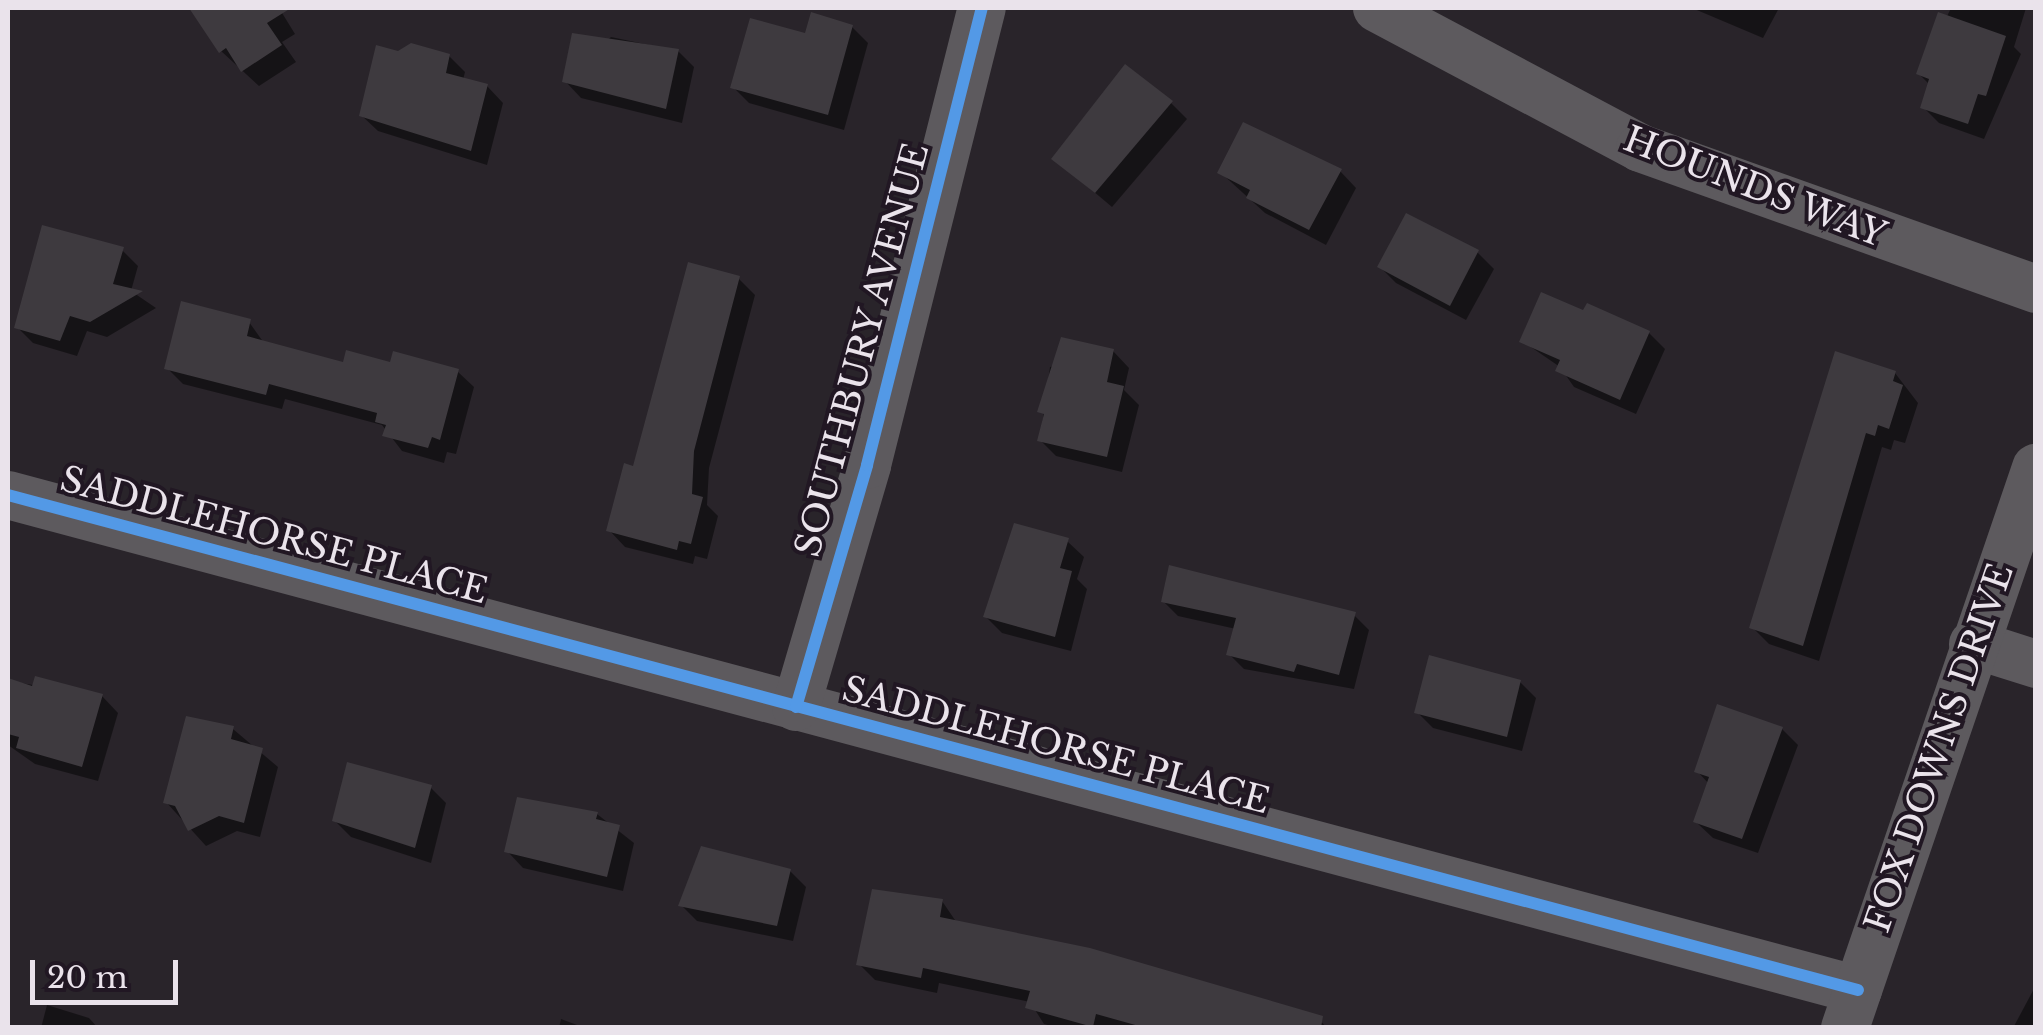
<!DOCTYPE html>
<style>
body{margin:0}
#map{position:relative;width:2043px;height:1035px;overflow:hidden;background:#29242a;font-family:"Libre Baskerville",serif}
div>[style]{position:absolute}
.shadow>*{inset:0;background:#0007}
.building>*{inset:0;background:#3e3a3f}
.street>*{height:48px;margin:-24px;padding:0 24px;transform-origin:24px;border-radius:24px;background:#5d5a5e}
.cycleway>*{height:12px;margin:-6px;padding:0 6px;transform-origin:6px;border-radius:6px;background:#5399e6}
span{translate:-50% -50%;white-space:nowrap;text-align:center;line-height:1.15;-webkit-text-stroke:8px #211723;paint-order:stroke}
.street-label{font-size:35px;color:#eae3eb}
.frame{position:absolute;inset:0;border:10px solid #eae3eb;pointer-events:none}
.scale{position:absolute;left:30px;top:960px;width:148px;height:45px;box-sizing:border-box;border:5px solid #eae3eb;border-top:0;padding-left:12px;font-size:30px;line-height:35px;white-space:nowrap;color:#eae3eb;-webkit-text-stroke:8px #211723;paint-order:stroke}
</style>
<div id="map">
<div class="shadow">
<div style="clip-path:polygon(192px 8px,279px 8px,295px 34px,282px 42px,296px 62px,259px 86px,221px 51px)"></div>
<div style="clip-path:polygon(1692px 8px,1779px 8px,1763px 38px)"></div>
<div style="clip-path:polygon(1951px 8px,2026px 8px,2014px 47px,2021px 54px,1984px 139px,1939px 123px,1923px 107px,1930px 85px,1919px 74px)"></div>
<div style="clip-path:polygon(852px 27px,868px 43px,844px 130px,749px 103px,733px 87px,807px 36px)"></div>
<div style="clip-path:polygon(611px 37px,678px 51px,694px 67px,682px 123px,581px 98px,565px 81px)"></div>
<div style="clip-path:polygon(399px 53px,449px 56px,465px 72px,463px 80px,487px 86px,503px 103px,487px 165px,378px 131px,361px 115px)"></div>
<div style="clip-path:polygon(1171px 103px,1187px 119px,1112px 207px,1055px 159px)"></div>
<div style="clip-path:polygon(1340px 171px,1356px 188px,1326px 245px,1265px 213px,1220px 172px)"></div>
<div style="clip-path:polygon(1407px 216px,1478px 253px,1494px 269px,1466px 320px,1396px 283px,1380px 267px)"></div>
<div style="clip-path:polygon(122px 250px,138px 266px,131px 291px,156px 308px,107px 337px,87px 331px,77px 356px,33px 343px,17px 327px)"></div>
<div style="clip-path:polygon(739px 279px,755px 295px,709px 468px,707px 505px,718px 516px,707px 559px,695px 556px,693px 564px,625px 547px,609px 530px)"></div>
<div style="clip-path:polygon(249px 322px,264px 343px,345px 365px,457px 371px,474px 387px,456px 454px,447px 452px,444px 463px,402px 451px,382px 425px,285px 399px,282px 409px,183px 384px,167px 368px)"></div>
<div style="clip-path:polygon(1649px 333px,1665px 349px,1636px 414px,1574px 387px,1560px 367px,1522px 341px)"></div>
<div style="clip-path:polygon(1113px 351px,1129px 368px,1124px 390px,1139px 405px,1122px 472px,1056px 456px,1040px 440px,1050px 367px)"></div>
<div style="clip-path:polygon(1895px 373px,1918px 403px,1905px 443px,1894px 440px,1891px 450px,1882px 447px,1819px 661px,1769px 644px,1752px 627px)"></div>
<div style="clip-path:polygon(1067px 541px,1084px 557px,1077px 579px,1087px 589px,1071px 651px,1002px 633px,985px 616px)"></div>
<div style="clip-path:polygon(1164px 602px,1354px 615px,1369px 630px,1354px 689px,1244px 669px,1229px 654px,1236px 629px,1178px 616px)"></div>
<div style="clip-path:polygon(8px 681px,102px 696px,118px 713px,98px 781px,35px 764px,8px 745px)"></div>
<div style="clip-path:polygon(1520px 682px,1536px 698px,1522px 751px,1433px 728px,1417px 712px)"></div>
<div style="clip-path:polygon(233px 729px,278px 767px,260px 837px,237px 831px,206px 846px,166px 802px)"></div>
<div style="clip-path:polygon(1782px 729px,1798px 745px,1758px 853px,1713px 838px,1696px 822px,1709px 784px,1697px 771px)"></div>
<div style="clip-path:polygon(430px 787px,446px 803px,431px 863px,351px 837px,335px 821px)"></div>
<div style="clip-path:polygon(597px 814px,634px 843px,623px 891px,523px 868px,507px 851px)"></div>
<div style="clip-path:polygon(790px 871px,806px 887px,793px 941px,697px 921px,681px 905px)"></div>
<div style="clip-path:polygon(942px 901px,957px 923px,1317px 1017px,1327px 1028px,1059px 1028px,1044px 1024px,1030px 1002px,939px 983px,937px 993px,875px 980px,859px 964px)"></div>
<div style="clip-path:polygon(2036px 985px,2036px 1028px,2013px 1028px)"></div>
<div style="clip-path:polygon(47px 1005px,89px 1018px,98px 1028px,41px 1028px)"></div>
<div style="clip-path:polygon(561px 1019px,585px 1028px,559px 1028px)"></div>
</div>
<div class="building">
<div style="clip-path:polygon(189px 8px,291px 8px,267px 23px,282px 45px,241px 72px,226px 48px,219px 53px)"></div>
<div style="clip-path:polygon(811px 12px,853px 25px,828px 115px,730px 88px,750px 18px,805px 33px)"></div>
<div style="clip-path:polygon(1938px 12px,2006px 36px,1986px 96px,1978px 94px,1968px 124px,1920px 108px,1929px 79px,1916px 74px)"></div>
<div style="clip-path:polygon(572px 33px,679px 49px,666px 109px,562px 82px)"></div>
<div style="clip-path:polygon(411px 43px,450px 54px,446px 73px,488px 84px,471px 151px,359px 116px,376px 45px,398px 51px)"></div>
<div style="clip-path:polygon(1125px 64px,1173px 101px,1095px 193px,1051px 159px)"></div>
<div style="clip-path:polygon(1243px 122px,1342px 169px,1309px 230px,1246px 198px,1250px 190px,1217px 173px)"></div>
<div style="clip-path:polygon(1406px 213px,1479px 250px,1450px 306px,1377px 267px)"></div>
<div style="clip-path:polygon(42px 225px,124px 247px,113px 284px,143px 291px,90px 322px,70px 316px,60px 341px,14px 328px)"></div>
<div style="clip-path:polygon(688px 262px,740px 276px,694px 451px,692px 494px,703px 497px,691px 544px,679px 541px,677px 550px,606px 531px,624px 463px,633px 466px)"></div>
<div style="clip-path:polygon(1541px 292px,1583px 310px,1587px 303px,1650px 331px,1620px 400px,1555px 371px,1560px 360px,1519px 342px)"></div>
<div style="clip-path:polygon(181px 301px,251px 319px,247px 336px,343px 362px,346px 350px,390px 362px,393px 351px,459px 369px,440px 440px,432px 437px,428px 448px,382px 436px,386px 425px,375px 422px,377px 413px,269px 384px,266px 395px,164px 369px)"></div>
<div style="clip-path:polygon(1061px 337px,1114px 349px,1107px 382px,1124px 386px,1107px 457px,1037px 441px,1044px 414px,1037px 412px)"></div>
<div style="clip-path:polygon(1835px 351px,1896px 371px,1893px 381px,1903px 385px,1889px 429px,1878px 425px,1875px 436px,1866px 433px,1803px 646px,1749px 628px)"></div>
<div style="clip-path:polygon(1014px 523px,1069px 538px,1060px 568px,1072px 571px,1055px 637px,983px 617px)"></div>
<div style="clip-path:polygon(1169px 565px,1356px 612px,1339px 675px,1297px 664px,1294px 672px,1226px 655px,1236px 618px,1161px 602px)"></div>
<div style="clip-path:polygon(1429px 655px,1521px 680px,1507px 737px,1414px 713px)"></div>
<div style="clip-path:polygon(35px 676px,103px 694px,82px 767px,16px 748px,19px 737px,8px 734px,8px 678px,32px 686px)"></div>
<div style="clip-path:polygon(1717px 704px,1783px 727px,1742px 839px,1693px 822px,1709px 777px,1694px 772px)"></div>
<div style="clip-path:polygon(186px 716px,234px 726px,231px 739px,263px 748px,244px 823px,219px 816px,188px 831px,175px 806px,163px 803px)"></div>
<div style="clip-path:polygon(347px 762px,432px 785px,415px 848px,332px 821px)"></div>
<div style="clip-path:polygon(517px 797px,598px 812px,596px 819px,620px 825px,607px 877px,504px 852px)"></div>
<div style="clip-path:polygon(701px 846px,791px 869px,777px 926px,678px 906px)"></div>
<div style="clip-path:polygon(872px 889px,943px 899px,940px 917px,1090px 948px,1323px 1016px,1321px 1028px,1146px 1028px,1096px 1014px,1093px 1027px,1025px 1008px,1030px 991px,923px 968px,921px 978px,856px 965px)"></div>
</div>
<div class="street">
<div style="left:1377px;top:8px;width:298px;rotate:28deg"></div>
<div style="left:1640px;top:148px;width:420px;rotate:19.6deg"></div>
<div style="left:8px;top:495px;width:1915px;rotate:14.98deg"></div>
<div style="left:1973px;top:644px;width:66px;rotate:17.6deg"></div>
<div style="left:796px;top:707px;width:252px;rotate:-73.6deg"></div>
<div style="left:867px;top:465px;width:471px;rotate:-75.9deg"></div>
<div style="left:1845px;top:1028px;width:592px;rotate:-71.17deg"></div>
</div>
<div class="cycleway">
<div style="left:8px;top:495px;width:1915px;rotate:14.98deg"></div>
<div style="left:796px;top:707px;width:252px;rotate:-73.6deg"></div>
<div style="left:867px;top:465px;width:471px;rotate:-75.9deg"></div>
</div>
<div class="street-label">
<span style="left:1755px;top:187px;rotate:21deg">HOUNDS WAY</span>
<span style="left:862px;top:350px;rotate:-75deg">SOUTHBURY AVENUE</span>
<span style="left:274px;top:535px;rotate:15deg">SADDLEHORSE PLACE</span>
<span style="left:1056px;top:745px;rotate:15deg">SADDLEHORSE PLACE</span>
<span style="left:1939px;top:748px;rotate:-71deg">FOX DOWNS DRIVE</span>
</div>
<div class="frame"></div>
<div class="scale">20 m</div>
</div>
